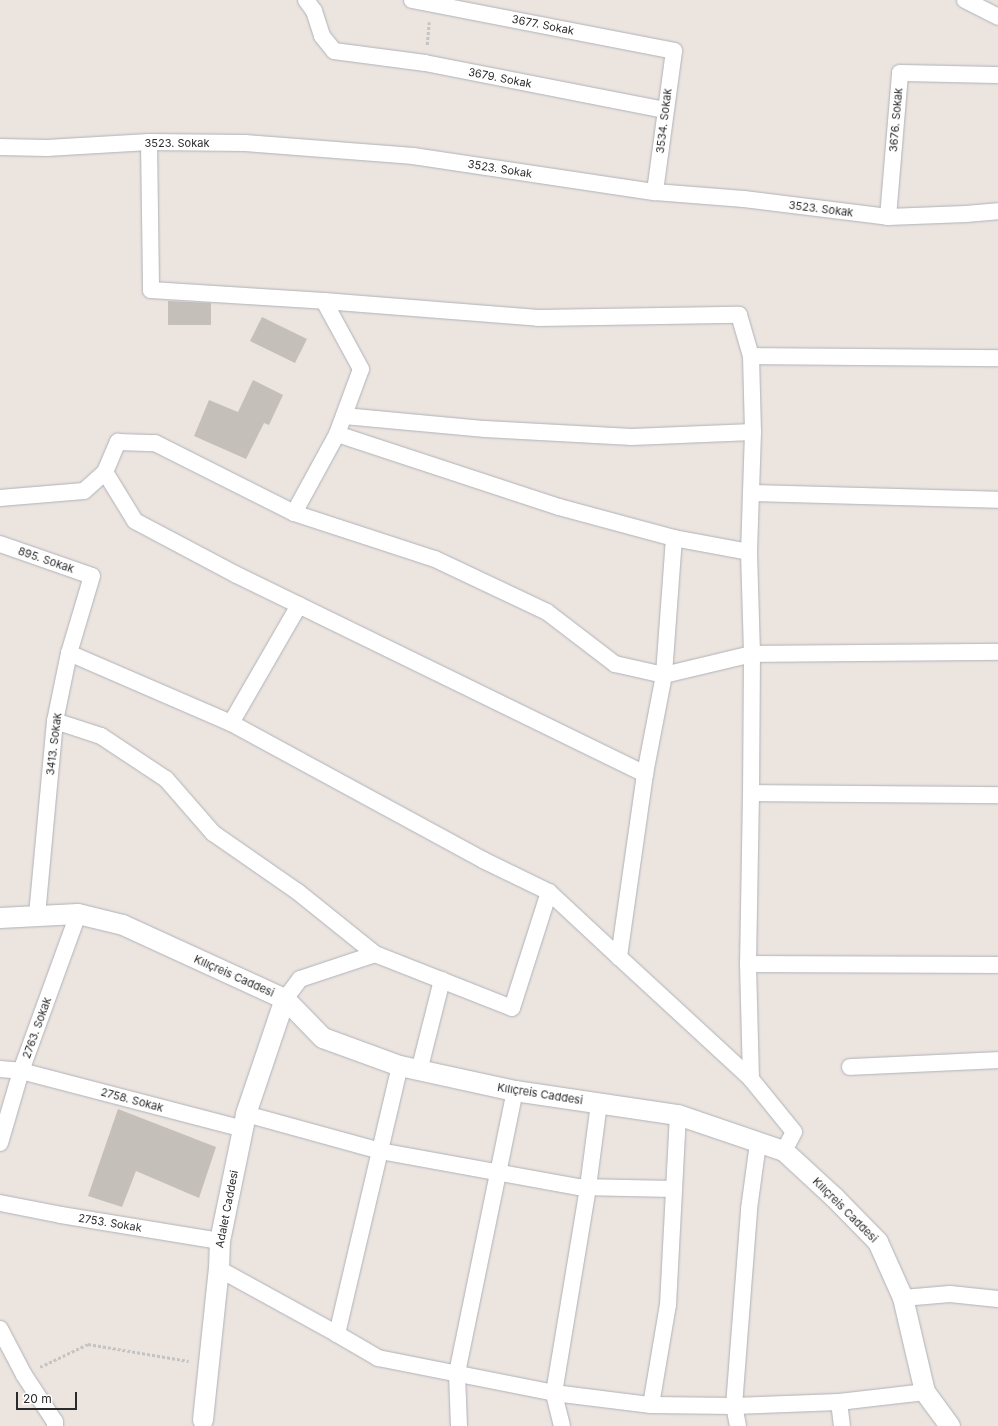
<!DOCTYPE html>
<meta charset="utf-8">
<style>
body{margin:0}
#map{position:relative;width:998px;height:1426px;overflow:hidden;background:#ece4de;font-family:Inter,sans-serif}
div>[style]{position:absolute}
.building>*{inset:0;background:#c5bfb9}
.path>*{height:2.5px;margin-top:-1.25px;transform-origin:0;background:repeating-linear-gradient(90deg,#c4c4c4 0 3px,transparent 0 5px)}
.roads{filter:drop-shadow(0 0 1px #aeb2bb) drop-shadow(0 0 1px #aeb2bb)}
.minor>*{height:16px;margin:-8px;padding:0 8px;transform-origin:8px;border-radius:8px;background:#fff}
.tertiary>*{height:20px;margin:-10px;padding:0 10px;transform-origin:10px;border-radius:10px;background:#fff}
span{translate:-50% -50%;white-space:nowrap;text-align:center;line-height:1.15;-webkit-text-stroke:3px #fff;paint-order:stroke}
.street-label{font-size:11px;color:#2b2b2b}
.scale{position:absolute;left:16px;top:1392px;width:61px;height:18px;box-sizing:border-box;border:2px solid #2b2b2b;border-top:0;padding-left:5px;font-size:12px;line-height:14px;white-space:nowrap;color:#2b2b2b;-webkit-text-stroke:3px #fff;paint-order:stroke}
</style>
<div id="map">
<div class="building">
<div style="clip-path:polygon(168px 301px,211px 303px,211px 325px,168px 325px)"></div>
<div style="clip-path:polygon(262px 317px,307px 339px,295px 363px,250px 341px)"></div>
<div style="clip-path:polygon(253px 380px,283px 395px,269px 425px,264px 423px,246px 459px,194px 436px,209px 400px,238px 412px)"></div>
<div style="clip-path:polygon(118px 1109px,216px 1147px,199px 1198px,136px 1171px,122px 1207px,88px 1196px)"></div>
</div>
<div class="path">
<div style="left:427px;top:45px;width:23px;rotate:-85deg"></div>
<div style="left:40px;top:1367px;width:53px;rotate:-25.6deg"></div>
<div style="left:88px;top:1344px;width:102px;rotate:9.6deg"></div>
</div>
<div class="roads">
<div class="minor">
<div style="left:306px;top:0;width:14px;rotate:54deg"></div>
<div style="left:314px;top:11px;width:26px;rotate:72deg"></div>
<div style="left:322px;top:36px;width:19px;rotate:51deg"></div>
<div style="left:334px;top:51px;width:92px;rotate:7.5deg"></div>
<div style="left:425px;top:63px;width:245px;rotate:11.1deg"></div>
<div style="left:412px;top:0;width:267px;rotate:11deg"></div>
<div style="left:674px;top:51px;width:142px;rotate:97.7deg"></div>
<div style="left:965px;top:0;width:37px;rotate:27deg"></div>
<div style="left:149px;top:142px;width:148px;rotate:89.2deg"></div>
<div style="left:151px;top:290px;width:173px;rotate:3.6deg"></div>
<div style="left:0;top:147px;width:47px;rotate:1.2deg"></div>
<div style="left:47px;top:148px;width:102px;rotate:-3.4deg"></div>
<div style="left:149px;top:142px;width:96px;rotate:0.6deg"></div>
<div style="left:245px;top:143px;width:169px;rotate:4.4deg"></div>
<div style="left:413px;top:156px;width:245px;rotate:8.5deg"></div>
<div style="left:655px;top:192px;width:89px;rotate:4.5deg"></div>
<div style="left:744px;top:199px;width:145px;rotate:7.1deg"></div>
<div style="left:888px;top:217px;width:78px;rotate:-2.2deg"></div>
<div style="left:966px;top:214px;width:32px;rotate:-5deg"></div>
<div style="left:888px;top:217px;width:144px;rotate:-85.2deg"></div>
<div style="left:900px;top:73px;width:98px;rotate:1.2deg"></div>
<div style="left:751px;top:356px;width:247px;rotate:0.5deg"></div>
<div style="left:344px;top:416px;width:142px;rotate:5.3deg"></div>
<div style="left:485px;top:429px;width:147px;rotate:3.1deg"></div>
<div style="left:632px;top:437px;width:121px;rotate:-2.4deg"></div>
<div style="left:337px;top:434px;width:234px;rotate:18.2deg"></div>
<div style="left:559px;top:507px;width:119px;rotate:15.1deg"></div>
<div style="left:674px;top:538px;width:137px;rotate:94.2deg"></div>
<div style="left:664px;top:675px;width:101px;rotate:100.9deg"></div>
<div style="left:645px;top:774px;width:185px;rotate:98.1deg"></div>
<div style="left:619px;top:957px;width:180px;rotate:42.7deg"></div>
<div style="left:751px;top:1079px;width:68px;rotate:50.9deg"></div>
<div style="left:794px;top:1132px;width:21px;rotate:118deg"></div>
<div style="left:105px;top:472px;width:57px;rotate:58.5deg"></div>
<div style="left:135px;top:521px;width:115px;rotate:27.9deg"></div>
<div style="left:237px;top:575px;width:454px;rotate:26deg"></div>
<div style="left:751px;top:493px;width:247px;rotate:1.6deg"></div>
<div style="left:0;top:498px;width:84px;rotate:-4.8deg"></div>
<div style="left:84px;top:491px;width:28px;rotate:-42deg"></div>
<div style="left:105px;top:472px;width:33px;rotate:-67deg"></div>
<div style="left:118px;top:442px;width:37px;rotate:2deg"></div>
<div style="left:155px;top:443px;width:156px;rotate:26.7deg"></div>
<div style="left:294px;top:513px;width:148px;rotate:18.1deg"></div>
<div style="left:435px;top:559px;width:124px;rotate:25.3deg"></div>
<div style="left:547px;top:612px;width:86px;rotate:37.4deg"></div>
<div style="left:615px;top:664px;width:50px;rotate:12.7deg"></div>
<div style="left:664px;top:675px;width:90px;rotate:-13.4deg"></div>
<div style="left:752px;top:654px;width:246px;rotate:-0.5deg"></div>
<div style="left:294px;top:513px;width:90px;rotate:-61.4deg"></div>
<div style="left:337px;top:434px;width:69px;rotate:-69.7deg"></div>
<div style="left:361px;top:369px;width:77px;rotate:-118.6deg"></div>
<div style="left:324px;top:301px;width:215px;rotate:4.5deg"></div>
<div style="left:538px;top:318px;width:201px;rotate:-0.9deg"></div>
<div style="left:739px;top:315px;width:43px;rotate:73.7deg"></div>
<div style="left:751px;top:356px;width:76px;rotate:88.5deg"></div>
<div style="left:753px;top:432px;width:120px;rotate:91.9deg"></div>
<div style="left:749px;top:552px;width:102px;rotate:88.3deg"></div>
<div style="left:752px;top:654px;width:139px;rotate:90.4deg"></div>
<div style="left:751px;top:793px;width:247px;rotate:0.5deg"></div>
<div style="left:674px;top:538px;width:76px;rotate:10.6deg"></div>
<div style="left:0;top:544px;width:97px;rotate:19.2deg"></div>
<div style="left:92px;top:576px;width:80px;rotate:106.6deg"></div>
<div style="left:69px;top:653px;width:69px;rotate:101.6deg"></div>
<div style="left:55px;top:721px;width:196px;rotate:95.3deg"></div>
<div style="left:69px;top:653px;width:176px;rotate:23.4deg"></div>
<div style="left:231px;top:723px;width:287px;rotate:28.5deg"></div>
<div style="left:483px;top:860px;width:73px;rotate:25.9deg"></div>
<div style="left:549px;top:892px;width:96px;rotate:42.9deg"></div>
<div style="left:55px;top:721px;width:48px;rotate:18.1deg"></div>
<div style="left:101px;top:736px;width:78px;rotate:33.5deg"></div>
<div style="left:166px;top:779px;width:72px;rotate:49deg"></div>
<div style="left:213px;top:833px;width:103px;rotate:34.8deg"></div>
<div style="left:298px;top:892px;width:99px;rotate:38.8deg"></div>
<div style="left:231px;top:723px;width:136px;rotate:-60deg"></div>
<div style="left:751px;top:793px;width:171px;rotate:91deg"></div>
<div style="left:748px;top:964px;width:115px;rotate:88.5deg"></div>
<div style="left:748px;top:964px;width:250px;rotate:0.2deg"></div>
<div style="left:285px;top:999px;width:25px;rotate:-53deg"></div>
<div style="left:300px;top:979px;width:79px;rotate:-18.4deg"></div>
<div style="left:375px;top:954px;width:147px;rotate:21.5deg"></div>
<div style="left:512px;top:1008px;width:122px;rotate:-72.3deg"></div>
<div style="left:850px;top:1067px;width:148px;rotate:-2.7deg"></div>
<div style="left:0;top:1069px;width:21px;rotate:5deg"></div>
<div style="left:21px;top:1071px;width:229px;rotate:14.6deg"></div>
<div style="left:419px;top:1071px;width:94px;rotate:-75.8deg"></div>
<div style="left:246px;top:1114px;width:139px;rotate:15.4deg"></div>
<div style="left:380px;top:1151px;width:202px;rotate:10.3deg"></div>
<div style="left:579px;top:1187px;width:95px;rotate:1.2deg"></div>
<div style="left:0;top:1143px;width:75px;rotate:-73.7deg"></div>
<div style="left:21px;top:1071px;width:167px;rotate:-70deg"></div>
<div style="left:0;top:1203px;width:62px;rotate:11.1deg"></div>
<div style="left:61px;top:1215px;width:161px;rotate:9.3deg"></div>
<div style="left:219px;top:1269px;width:135px;rotate:28.8deg"></div>
<div style="left:337px;top:1334px;width:48px;rotate:30.3deg"></div>
<div style="left:378px;top:1358px;width:179px;rotate:11.2deg"></div>
<div style="left:554px;top:1393px;width:98px;rotate:7.1deg"></div>
<div style="left:651px;top:1405px;width:83px;rotate:0.7deg"></div>
<div style="left:734px;top:1406px;width:105px;rotate:-2.2deg"></div>
<div style="left:839px;top:1402px;width:87px;rotate:-6.6deg"></div>
<div style="left:903px;top:1298px;width:47px;rotate:-4.9deg"></div>
<div style="left:950px;top:1294px;width:48px;rotate:5.9deg"></div>
<div style="left:0;top:1329px;width:52px;rotate:62.4deg"></div>
<div style="left:24px;top:1375px;width:56px;rotate:56.6deg"></div>
<div style="left:55px;top:1422px;width:4px;rotate:90deg"></div>
<div style="left:337px;top:1334px;width:275px;rotate:-76.8deg"></div>
<div style="left:839px;top:1402px;width:24px;rotate:83deg"></div>
<div style="left:651px;top:1405px;width:101px;rotate:-80.4deg"></div>
<div style="left:668px;top:1305px;width:190px;rotate:-87deg"></div>
<div style="left:459px;top:1426px;width:53px;rotate:-92.2deg"></div>
<div style="left:457px;top:1373px;width:288px;rotate:-78.4deg"></div>
<div style="left:562px;top:1426px;width:34px;rotate:-104deg"></div>
<div style="left:554px;top:1393px;width:209px;rotate:-80.6deg"></div>
<div style="left:588px;top:1187px;width:84px;rotate:-82.5deg"></div>
<div style="left:738px;top:1426px;width:20px;rotate:-101deg"></div>
<div style="left:734px;top:1406px;width:198px;rotate:-85.6deg"></div>
<div style="left:749px;top:1209px;width:67px;rotate:-82.2deg"></div>
</div>
<div class="tertiary">
<div style="left:0;top:918px;width:78px;rotate:-2.9deg"></div>
<div style="left:78px;top:914px;width:46px;rotate:13.7deg"></div>
<div style="left:123px;top:925px;width:178px;rotate:24.6deg"></div>
<div style="left:285px;top:999px;width:54px;rotate:45.7deg"></div>
<div style="left:323px;top:1038px;width:82px;rotate:20deg"></div>
<div style="left:400px;top:1066px;width:118px;rotate:12.3deg"></div>
<div style="left:515px;top:1091px;width:165px;rotate:8.4deg"></div>
<div style="left:678px;top:1115px;width:112px;rotate:18.8deg"></div>
<div style="left:784px;top:1151px;width:68px;rotate:42.6deg"></div>
<div style="left:834px;top:1197px;width:63px;rotate:45.6deg"></div>
<div style="left:878px;top:1242px;width:61px;rotate:65.9deg"></div>
<div style="left:903px;top:1298px;width:97px;rotate:76.8deg"></div>
<div style="left:925px;top:1392px;width:42px;rotate:53.7deg"></div>
<div style="left:203px;top:1420px;width:152px;rotate:-84deg"></div>
<div style="left:219px;top:1269px;width:28px;rotate:-88deg"></div>
<div style="left:220px;top:1241px;width:130px;rotate:-78.4deg"></div>
<div style="left:246px;top:1114px;width:121px;rotate:-71.3deg"></div>
</div>
</div>
<div class="street-label">
<span style="left:543px;top:25px;rotate:11deg">3677. Sokak</span>
<span style="left:500px;top:78px;rotate:11deg">3679. Sokak</span>
<span style="left:896px;top:120px;rotate:-85deg">3676. Sokak</span>
<span style="left:664px;top:121px;rotate:-83deg">3534. Sokak</span>
<span style="left:177px;top:143px">3523. Sokak</span>
<span style="left:500px;top:169px;rotate:9deg">3523. Sokak</span>
<span style="left:821px;top:209px;rotate:7deg">3523. Sokak</span>
<span style="left:46px;top:560px;rotate:19deg">895. Sokak</span>
<span style="left:54px;top:744px;rotate:-83deg">3413. Sokak</span>
<span style="left:234px;top:976px;rotate:24deg">Kılıçreis Caddesi</span>
<span style="left:37px;top:1028px;rotate:-70deg">2763. Sokak</span>
<span style="left:540px;top:1094px;rotate:9deg">Kılıçreis Caddesi</span>
<span style="left:132px;top:1100px;rotate:15deg">2758. Sokak</span>
<span style="left:227px;top:1209px;rotate:-79deg">Adalet Caddesi</span>
<span style="left:845px;top:1210px;rotate:45deg">Kılıçreis Caddesi</span>
<span style="left:110px;top:1223px;rotate:9deg">2753. Sokak</span>
</div>
<div class="scale">20 m</div>
</div>
